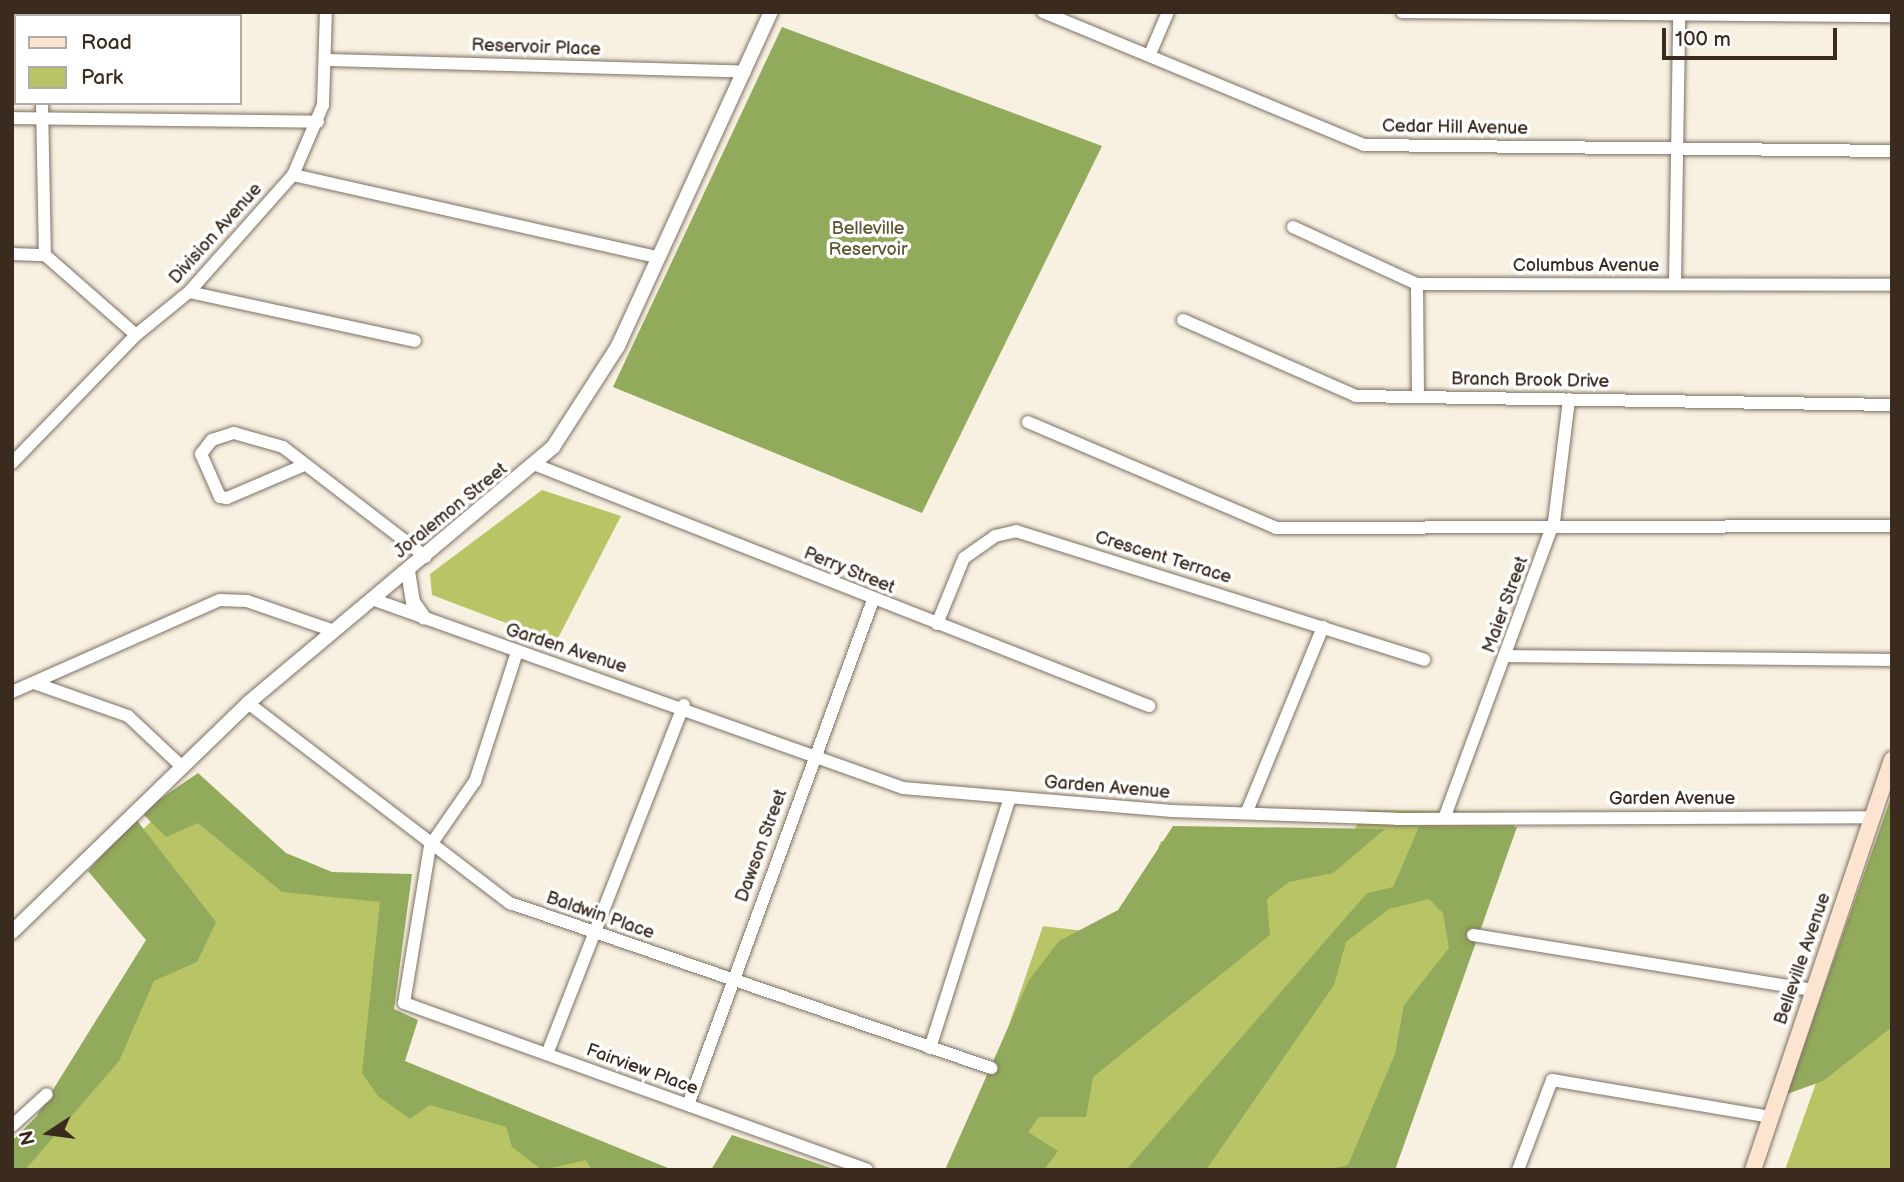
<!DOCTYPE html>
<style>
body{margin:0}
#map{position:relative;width:1904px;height:1182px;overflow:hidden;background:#f8f1e2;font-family:"Balsamiq Sans",sans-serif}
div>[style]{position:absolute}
.green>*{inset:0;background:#b9c466}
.forest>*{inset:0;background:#92aa5b}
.roads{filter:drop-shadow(0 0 2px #7d7063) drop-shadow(0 0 2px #7d7063)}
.minor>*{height:12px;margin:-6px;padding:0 6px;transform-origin:6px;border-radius:6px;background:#fff}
.tertiary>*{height:14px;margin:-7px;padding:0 7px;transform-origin:7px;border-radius:7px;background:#fff}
.secondary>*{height:16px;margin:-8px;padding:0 8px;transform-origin:8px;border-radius:8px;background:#fde4d1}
span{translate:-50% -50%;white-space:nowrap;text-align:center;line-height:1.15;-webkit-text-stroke:7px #fff;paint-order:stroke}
.street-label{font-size:18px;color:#3b2a1e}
.park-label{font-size:18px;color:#615834}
.frame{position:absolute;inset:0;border:14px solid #3b2a1e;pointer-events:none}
.legend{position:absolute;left:14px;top:14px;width:228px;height:91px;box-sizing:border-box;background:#fff;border:2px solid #b1aaa5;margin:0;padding:9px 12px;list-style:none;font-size:21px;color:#3b2a1e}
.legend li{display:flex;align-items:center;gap:14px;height:35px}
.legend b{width:35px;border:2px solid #b1aaa5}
.north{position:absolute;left:14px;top:1098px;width:70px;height:70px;-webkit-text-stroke:5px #fff;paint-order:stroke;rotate:257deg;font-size:19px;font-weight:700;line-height:28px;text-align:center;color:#3b2a1e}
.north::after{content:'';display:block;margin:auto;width:24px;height:32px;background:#3b2a1e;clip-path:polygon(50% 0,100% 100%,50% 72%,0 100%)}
.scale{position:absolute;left:1662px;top:28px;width:175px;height:32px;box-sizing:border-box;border:4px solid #3b2a1e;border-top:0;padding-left:9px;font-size:21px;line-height:24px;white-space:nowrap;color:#3b2a1e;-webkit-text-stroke:5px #fff;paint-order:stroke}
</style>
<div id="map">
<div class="green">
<div style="clip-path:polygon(542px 490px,621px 516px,556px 642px,432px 595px,430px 574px)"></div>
<div style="clip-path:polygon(189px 782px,288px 873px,408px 887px,389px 1012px,396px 1070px,650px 1170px,18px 1170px,150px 977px,191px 958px,98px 876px)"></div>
<div style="clip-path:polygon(1892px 795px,1892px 1170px,1785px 1170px,1816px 1083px,1813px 1019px)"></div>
<div style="clip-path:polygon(1366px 810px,1519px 812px,1386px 1170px,959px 1170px,1043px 926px,1124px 936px,1161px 841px,1340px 853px)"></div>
</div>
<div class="forest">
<div style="clip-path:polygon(782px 27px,1102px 146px,922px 513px,613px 387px)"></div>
<div style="clip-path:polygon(198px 773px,286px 853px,332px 872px,412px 874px,394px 1009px,418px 1020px,405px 1061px,673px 1170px,592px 1170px,586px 1160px,542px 1170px,512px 1147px,506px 1127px,430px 1105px,410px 1119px,378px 1096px,362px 1073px,380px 902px,282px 892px,198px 823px,166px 837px,141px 812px)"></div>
<div style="clip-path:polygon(1892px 795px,1892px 1027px,1823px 1081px,1787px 1094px)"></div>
<div style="clip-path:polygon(135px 818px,216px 922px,197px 962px,154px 981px,119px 1061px,25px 1170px,12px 1170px,12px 1141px,36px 1117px,146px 940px,88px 871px)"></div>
<div style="clip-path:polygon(1173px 826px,1385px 829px,1333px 873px,1289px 882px,1267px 899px,1270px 935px,1093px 1077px,1086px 1117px,1039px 1117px,1028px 1132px,1058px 1151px,1044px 1170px,945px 1170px,1029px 980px,1059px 941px,1118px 910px)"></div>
<div style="clip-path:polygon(1419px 827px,1517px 827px,1395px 1170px,1327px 1170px,1348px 1165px,1395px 1054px,1404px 1005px,1449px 948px,1443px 913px,1429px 899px,1389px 909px,1346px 942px,1334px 985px,1206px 1170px,1126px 1170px,1367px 893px,1393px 887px)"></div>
<div style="clip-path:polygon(732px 1135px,837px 1170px,711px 1170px)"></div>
</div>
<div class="roads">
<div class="minor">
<div style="left:1043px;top:12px;width:347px;rotate:22.5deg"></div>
<div style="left:1364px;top:145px;width:528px;rotate:0.65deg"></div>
<div style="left:1402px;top:12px;width:490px;rotate:0.5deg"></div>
<div style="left:43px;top:16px;width:4px;rotate:-90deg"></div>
<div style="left:1150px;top:54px;width:46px;rotate:-66.8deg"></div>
<div style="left:326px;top:60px;width:419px;rotate:1.6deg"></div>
<div style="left:42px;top:103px;width:152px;rotate:88.9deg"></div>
<div style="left:12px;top:118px;width:306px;rotate:0.7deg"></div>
<div style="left:293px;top:175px;width:374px;rotate:12.7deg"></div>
<div style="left:1293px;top:227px;width:136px;rotate:24.7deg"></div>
<div style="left:1417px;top:284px;width:475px;rotate:0.1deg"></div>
<div style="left:12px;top:254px;width:33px;rotate:2deg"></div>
<div style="left:45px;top:255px;width:121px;rotate:41.3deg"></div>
<div style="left:1675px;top:283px;width:268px;rotate:-89.1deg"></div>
<div style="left:1417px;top:284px;width:113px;rotate:89.5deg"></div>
<div style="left:189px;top:292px;width:231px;rotate:12.2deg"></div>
<div style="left:1183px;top:320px;width:189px;rotate:23.7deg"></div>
<div style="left:1356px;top:396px;width:536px;rotate:0.96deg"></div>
<div style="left:1028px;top:422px;width:270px;rotate:23.1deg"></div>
<div style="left:1276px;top:528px;width:616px;rotate:-0.19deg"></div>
<div style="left:12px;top:463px;width:178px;rotate:-45.9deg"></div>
<div style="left:136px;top:335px;width:68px;rotate:-39.1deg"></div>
<div style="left:189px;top:292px;width:157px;rotate:-48.4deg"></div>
<div style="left:293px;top:175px;width:76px;rotate:-66.8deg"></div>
<div style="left:323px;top:105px;width:93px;rotate:-88.2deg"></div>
<div style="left:536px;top:465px;width:659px;rotate:21.46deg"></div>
<div style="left:302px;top:466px;width:82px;rotate:156.9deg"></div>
<div style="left:227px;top:498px;width:7px;rotate:-172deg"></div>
<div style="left:220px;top:497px;width:47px;rotate:-113.8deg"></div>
<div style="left:201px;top:454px;width:18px;rotate:-52deg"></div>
<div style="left:212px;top:440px;width:23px;rotate:-18deg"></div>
<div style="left:234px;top:433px;width:51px;rotate:15.9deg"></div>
<div style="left:283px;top:447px;width:180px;rotate:37.6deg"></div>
<div style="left:372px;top:599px;width:564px;rotate:19.59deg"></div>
<div style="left:903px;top:788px;width:270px;rotate:4.9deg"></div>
<div style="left:1172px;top:811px;width:225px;rotate:2deg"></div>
<div style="left:1397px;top:819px;width:474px;rotate:-0.2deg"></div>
<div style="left:937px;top:624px;width:71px;rotate:-67.8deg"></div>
<div style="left:964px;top:558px;width:38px;rotate:-35deg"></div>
<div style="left:995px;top:536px;width:22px;rotate:-13deg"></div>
<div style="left:1016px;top:531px;width:428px;rotate:17.5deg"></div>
<div style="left:517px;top:652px;width:136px;rotate:108deg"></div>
<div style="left:475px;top:781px;width:79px;rotate:124.7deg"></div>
<div style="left:430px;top:846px;width:159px;rotate:99.4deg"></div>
<div style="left:404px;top:1003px;width:492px;rotate:19.8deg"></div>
<div style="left:1506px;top:656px;width:386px;rotate:0.6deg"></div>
<div style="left:34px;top:683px;width:100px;rotate:19.3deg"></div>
<div style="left:128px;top:716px;width:71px;rotate:43.3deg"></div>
<div style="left:12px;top:692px;width:227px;rotate:-23.9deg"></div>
<div style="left:220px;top:600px;width:27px;rotate:2deg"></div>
<div style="left:247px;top:601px;width:92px;rotate:19deg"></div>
<div style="left:248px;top:703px;width:330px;rotate:37.4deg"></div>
<div style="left:510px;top:903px;width:509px;rotate:18.93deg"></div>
<div style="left:1248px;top:809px;width:197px;rotate:-67.6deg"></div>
<div style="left:1445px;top:816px;width:314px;rotate:-69.7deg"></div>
<div style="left:1554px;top:522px;width:124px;rotate:-83deg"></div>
<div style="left:1473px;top:935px;width:344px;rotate:9.2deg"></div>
<div style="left:930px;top:1048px;width:262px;rotate:-72.3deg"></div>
<div style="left:547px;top:1054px;width:375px;rotate:-68.6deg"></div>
<div style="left:688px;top:1105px;width:538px;rotate:-69.88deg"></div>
<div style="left:12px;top:1126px;width:47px;rotate:-42.4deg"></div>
<div style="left:1518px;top:1170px;width:96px;rotate:-69.3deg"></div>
<div style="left:1552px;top:1080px;width:221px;rotate:9.6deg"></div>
</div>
<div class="tertiary">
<div style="left:408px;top:571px;width:31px;rotate:81deg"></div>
<div style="left:413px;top:602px;width:19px;rotate:55deg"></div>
<div style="left:12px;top:932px;width:329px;rotate:-44.1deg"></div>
<div style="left:248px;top:703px;width:398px;rotate:-40deg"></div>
<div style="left:553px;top:447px;width:120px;rotate:-57.2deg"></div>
<div style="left:618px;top:346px;width:367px;rotate:-65.4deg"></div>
</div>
<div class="secondary">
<div style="left:1753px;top:1170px;width:433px;rotate:-71.3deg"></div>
</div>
</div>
<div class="street-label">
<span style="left:536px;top:48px;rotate:2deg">Reservoir Place</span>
<span style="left:1455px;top:128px;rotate:1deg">Cedar Hill Avenue</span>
<span style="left:216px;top:234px;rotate:-48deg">Division Avenue</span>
<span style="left:1586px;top:266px">Columbus Avenue</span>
<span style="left:1530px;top:381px;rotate:1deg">Branch Brook Drive</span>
<span style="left:451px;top:511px;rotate:-39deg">Joralemon Street</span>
<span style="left:1163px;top:558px;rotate:17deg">Crescent Terrace</span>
<span style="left:849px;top:571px;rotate:22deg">Perry Street</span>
<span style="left:1506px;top:605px;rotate:-70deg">Maier Street</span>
<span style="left:566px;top:649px;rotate:18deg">Garden Avenue</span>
<span style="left:1107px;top:788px;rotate:5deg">Garden Avenue</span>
<span style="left:1672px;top:799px">Garden Avenue</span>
<span style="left:762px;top:846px;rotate:-70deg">Dawson Street</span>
<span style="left:600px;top:916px;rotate:19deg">Baldwin Place</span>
<span style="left:1803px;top:959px;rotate:-71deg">Belleville Avenue</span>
<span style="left:642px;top:1070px;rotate:20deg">Fairview Place</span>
</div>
<div class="park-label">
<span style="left:868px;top:240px">Belleville<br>Reservoir</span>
</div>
<div class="frame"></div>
<ul class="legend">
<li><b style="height:9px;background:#fde4d1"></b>Road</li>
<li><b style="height:19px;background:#b9c466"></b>Park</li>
</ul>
<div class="north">N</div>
<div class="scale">100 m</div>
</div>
